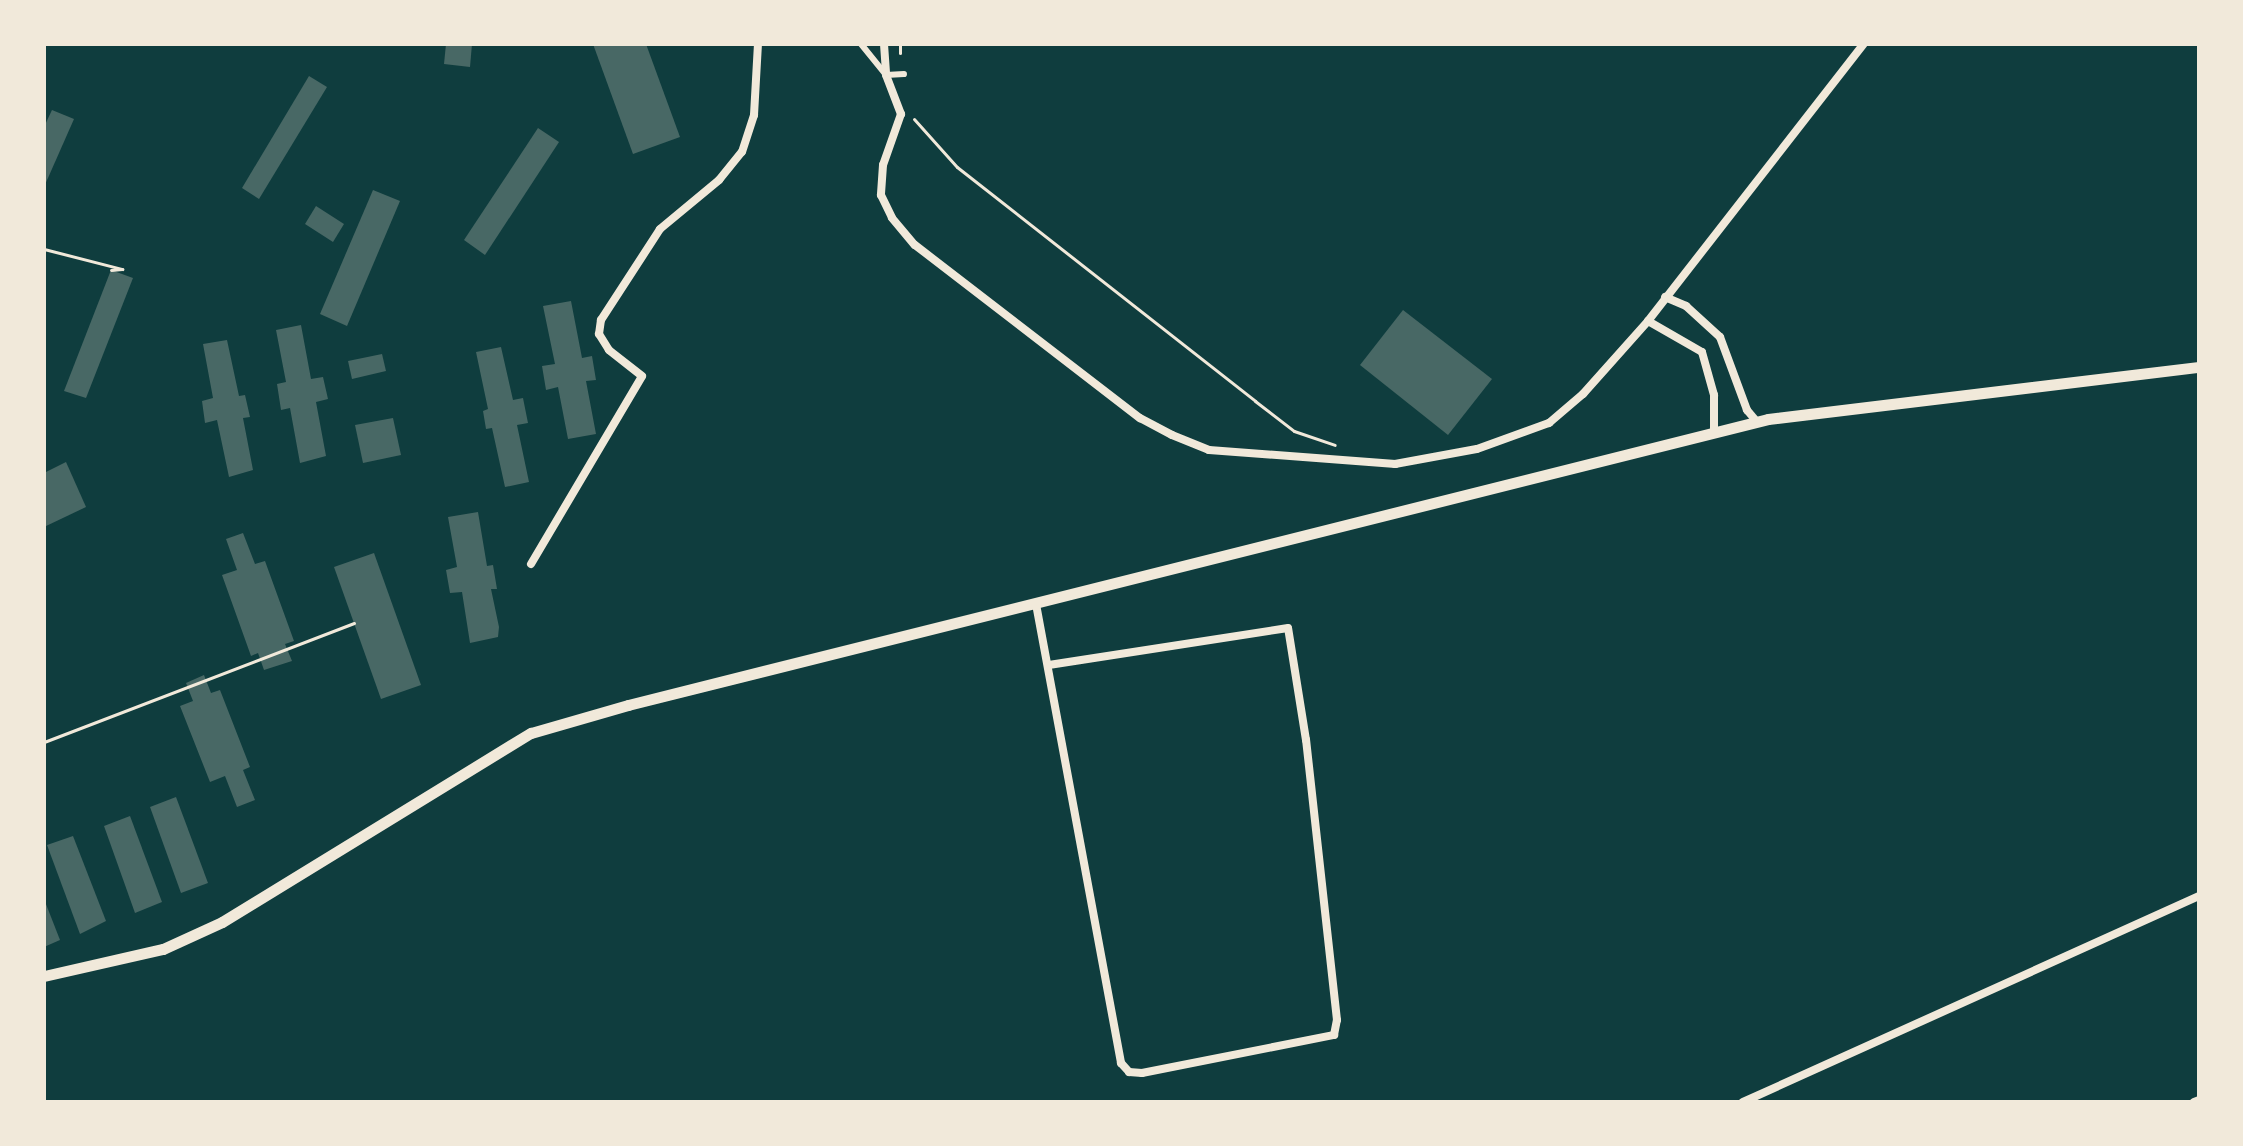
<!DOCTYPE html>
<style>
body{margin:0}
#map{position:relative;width:2243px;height:1146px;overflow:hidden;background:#0f3d3e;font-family:"PT Sans",sans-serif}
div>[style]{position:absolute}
.building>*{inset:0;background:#486865}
.path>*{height:3px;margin:-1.5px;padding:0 1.5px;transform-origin:1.5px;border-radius:1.5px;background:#f1e9da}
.pedestrian>*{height:6px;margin:-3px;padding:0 3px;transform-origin:3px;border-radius:3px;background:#f1e9da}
.minor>*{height:8px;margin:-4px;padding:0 4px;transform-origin:4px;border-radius:4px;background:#f1e9da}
.tertiary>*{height:11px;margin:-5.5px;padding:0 5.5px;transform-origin:5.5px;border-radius:5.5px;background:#f1e9da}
span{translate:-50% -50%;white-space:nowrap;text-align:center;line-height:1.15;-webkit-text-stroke:8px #f1e9da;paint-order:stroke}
.frame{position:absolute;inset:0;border:46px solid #f1e9da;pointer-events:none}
</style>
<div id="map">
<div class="building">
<div style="clip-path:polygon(446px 44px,472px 44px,470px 67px,444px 64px)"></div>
<div style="clip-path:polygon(593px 44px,646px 44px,680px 137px,633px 154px)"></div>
<div style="clip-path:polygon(309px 76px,327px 87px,259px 199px,242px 188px)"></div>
<div style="clip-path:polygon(52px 110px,74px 119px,44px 187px,44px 127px)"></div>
<div style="clip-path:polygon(538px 128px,559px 142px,485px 255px,464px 240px)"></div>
<div style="clip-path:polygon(373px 190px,400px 201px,347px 326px,320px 314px)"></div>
<div style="clip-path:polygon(316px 206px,344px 224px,333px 242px,305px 224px)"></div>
<div style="clip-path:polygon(111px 270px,133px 278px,86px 398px,64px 391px)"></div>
<div style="clip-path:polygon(571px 301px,582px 358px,592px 356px,596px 380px,586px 381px,596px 434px,568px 439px,558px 387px,546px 390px,542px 366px,555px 364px,543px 306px)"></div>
<div style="clip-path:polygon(1403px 310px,1492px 379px,1448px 435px,1360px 365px)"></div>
<div style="clip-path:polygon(301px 325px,311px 379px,323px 377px,328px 399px,316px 402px,326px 456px,300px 463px,290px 408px,281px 410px,277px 384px,286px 382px,276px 330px)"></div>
<div style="clip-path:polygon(227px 340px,239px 396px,245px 395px,250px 417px,243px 418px,253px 470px,229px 477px,217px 420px,205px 423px,202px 401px,213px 398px,203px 344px)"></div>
<div style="clip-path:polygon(501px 347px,513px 400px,523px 398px,528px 423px,517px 425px,529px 482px,505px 487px,492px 428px,486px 429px,483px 411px,488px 409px,476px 352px)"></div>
<div style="clip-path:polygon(382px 354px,386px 371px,352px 379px,348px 361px)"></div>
<div style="clip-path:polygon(393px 418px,401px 455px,363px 463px,355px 425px)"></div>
<div style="clip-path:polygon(66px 462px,86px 507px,44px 527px,44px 473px)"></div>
<div style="clip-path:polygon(478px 512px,487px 566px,493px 565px,497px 589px,491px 589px,499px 627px,498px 637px,470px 643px,462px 592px,450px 593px,446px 570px,457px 567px,448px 517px)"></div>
<div style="clip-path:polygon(243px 533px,255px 564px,265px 561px,294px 641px,285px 644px,292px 661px,264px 670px,258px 653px,251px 656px,222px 575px,237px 570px,226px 539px)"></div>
<div style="clip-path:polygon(374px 553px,421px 685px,381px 699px,334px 567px)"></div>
<div style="clip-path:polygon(204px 675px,211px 693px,220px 690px,250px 767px,243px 770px,255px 800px,237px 807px,225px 776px,210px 782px,180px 706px,193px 701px,186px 683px)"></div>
<div style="clip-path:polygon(176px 797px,208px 883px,181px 893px,150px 807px)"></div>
<div style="clip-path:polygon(130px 816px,162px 902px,135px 913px,104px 826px)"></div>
<div style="clip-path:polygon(73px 836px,106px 921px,80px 934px,47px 845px)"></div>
<div style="clip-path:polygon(44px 899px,60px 940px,44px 947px)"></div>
</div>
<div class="path">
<div style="left:900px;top:44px;width:9px;rotate:90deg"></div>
<div style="left:914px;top:119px;width:64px;rotate:48.1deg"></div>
<div style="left:957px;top:167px;width:379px;rotate:38.1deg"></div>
<div style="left:1255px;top:401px;width:49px;rotate:37.6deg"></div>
<div style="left:1294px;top:431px;width:43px;rotate:18.9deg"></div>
<div style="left:44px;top:249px;width:81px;rotate:14.4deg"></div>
<div style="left:122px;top:269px;width:11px;rotate:175deg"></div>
<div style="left:44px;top:742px;width:332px;rotate:-21deg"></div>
</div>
<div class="pedestrian">
<div style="left:861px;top:44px;width:40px;rotate:51deg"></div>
<div style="left:886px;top:75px;width:18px;rotate:-3deg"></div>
</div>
<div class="minor">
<div style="left:884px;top:44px;width:31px;rotate:86deg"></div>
<div style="left:886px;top:75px;width:42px;rotate:69deg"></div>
<div style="left:901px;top:114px;width:54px;rotate:109.4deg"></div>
<div style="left:883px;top:165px;width:30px;rotate:94deg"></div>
<div style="left:881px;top:195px;width:25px;rotate:64deg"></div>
<div style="left:892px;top:218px;width:35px;rotate:50deg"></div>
<div style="left:915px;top:245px;width:284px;rotate:37.6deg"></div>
<div style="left:1140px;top:418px;width:36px;rotate:28deg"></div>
<div style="left:1172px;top:435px;width:40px;rotate:22deg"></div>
<div style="left:1209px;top:450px;width:187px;rotate:4.3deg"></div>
<div style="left:1395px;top:464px;width:83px;rotate:-10.4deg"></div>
<div style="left:1477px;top:449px;width:77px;rotate:-19.9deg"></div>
<div style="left:1549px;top:423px;width:45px;rotate:-40.5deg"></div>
<div style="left:1583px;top:394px;width:98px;rotate:-48.3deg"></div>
<div style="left:1648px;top:321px;width:351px;rotate:-52.1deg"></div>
<div style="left:1665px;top:297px;width:23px;rotate:23deg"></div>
<div style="left:1686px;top:306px;width:46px;rotate:42.4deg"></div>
<div style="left:1720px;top:337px;width:78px;rotate:69.7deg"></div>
<div style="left:1747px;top:410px;width:16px;rotate:50deg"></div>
<div style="left:1648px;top:321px;width:62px;rotate:29.9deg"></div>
<div style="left:1702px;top:352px;width:45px;rotate:74.4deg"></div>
<div style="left:1714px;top:395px;width:38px;rotate:90deg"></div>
<div style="left:531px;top:564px;width:218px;rotate:-59.4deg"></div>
<div style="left:642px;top:376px;width:42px;rotate:-141.8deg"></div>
<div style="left:609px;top:350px;width:19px;rotate:-122deg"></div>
<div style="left:599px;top:334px;width:14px;rotate:-82deg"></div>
<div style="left:601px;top:320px;width:108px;rotate:-57deg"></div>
<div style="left:660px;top:229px;width:77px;rotate:-39.7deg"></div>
<div style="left:719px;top:180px;width:36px;rotate:-51deg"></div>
<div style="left:742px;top:152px;width:39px;rotate:-72deg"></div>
<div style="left:754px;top:115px;width:71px;rotate:-86.8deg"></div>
<div style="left:1036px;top:604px;width:467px;rotate:79.5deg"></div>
<div style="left:1121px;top:1063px;width:12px;rotate:48deg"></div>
<div style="left:1129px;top:1072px;width:13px;rotate:4deg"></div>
<div style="left:1142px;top:1073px;width:196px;rotate:-11.2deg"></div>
<div style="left:1334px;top:1035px;width:15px;rotate:-79deg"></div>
<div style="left:1337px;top:1020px;width:282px;rotate:-96.3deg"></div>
<div style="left:1306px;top:740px;width:113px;rotate:-99.1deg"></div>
<div style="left:1288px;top:628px;width:242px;rotate:171.2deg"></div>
<div style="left:1743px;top:1102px;width:500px;rotate:-24.31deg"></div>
<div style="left:2194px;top:1102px;width:5px;rotate:-22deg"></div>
</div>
<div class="tertiary">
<div style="left:44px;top:976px;width:122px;rotate:-12.8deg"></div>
<div style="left:163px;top:949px;width:65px;rotate:-24.6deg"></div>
<div style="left:222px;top:922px;width:362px;rotate:-31.5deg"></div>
<div style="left:531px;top:733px;width:101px;rotate:-16.1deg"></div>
<div style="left:628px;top:705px;width:1175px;rotate:-14.08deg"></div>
<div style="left:1768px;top:419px;width:434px;rotate:-6.9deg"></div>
</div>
<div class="frame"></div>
</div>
